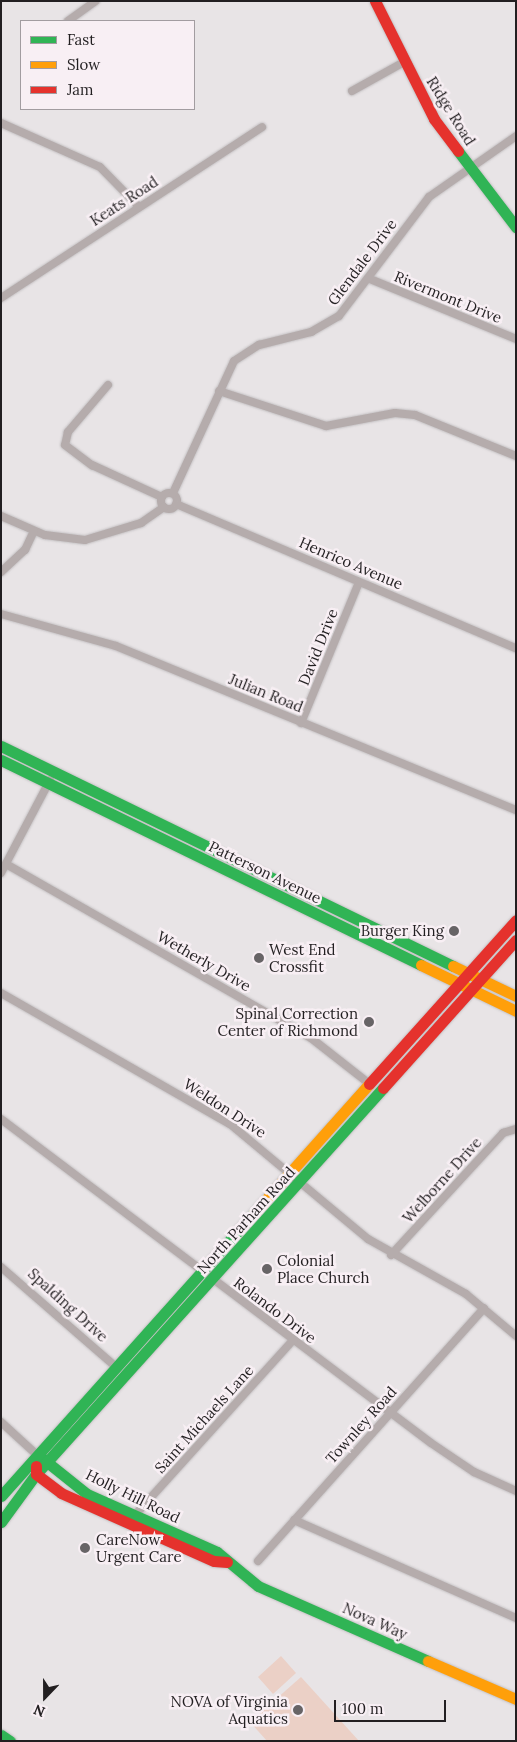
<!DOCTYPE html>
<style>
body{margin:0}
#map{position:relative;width:517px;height:1742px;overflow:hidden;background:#e8e4e6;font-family:Lora,serif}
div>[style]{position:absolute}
.green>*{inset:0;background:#ebd0c6}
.roads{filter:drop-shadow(0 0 1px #c4c1c3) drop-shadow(0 0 1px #c4c1c3)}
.street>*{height:8px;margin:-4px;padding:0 4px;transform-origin:4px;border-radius:4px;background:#b5acac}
.street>.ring{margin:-4px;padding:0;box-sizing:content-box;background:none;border:8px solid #b5acac;border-radius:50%}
.fast>*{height:11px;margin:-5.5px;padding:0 5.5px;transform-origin:5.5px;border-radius:5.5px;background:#30b455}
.slow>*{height:11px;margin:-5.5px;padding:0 5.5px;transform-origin:5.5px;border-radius:5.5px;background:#ff9f0a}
.jam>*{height:11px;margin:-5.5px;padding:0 5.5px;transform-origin:5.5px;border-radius:5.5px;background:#e5322d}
.dots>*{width:14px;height:14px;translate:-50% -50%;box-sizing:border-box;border:2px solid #f8eff4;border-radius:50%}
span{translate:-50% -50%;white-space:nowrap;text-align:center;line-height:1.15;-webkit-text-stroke:5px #f8eff4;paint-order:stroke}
.street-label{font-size:15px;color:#221f21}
.poi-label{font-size:15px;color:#221f21}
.right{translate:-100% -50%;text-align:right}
.left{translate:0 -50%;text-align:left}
.frame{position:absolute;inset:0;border:2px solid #221f21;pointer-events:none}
.legend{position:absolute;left:20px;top:20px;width:175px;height:90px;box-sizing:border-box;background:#f8eff4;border:1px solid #a29ca0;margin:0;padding:6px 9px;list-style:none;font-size:15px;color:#221f21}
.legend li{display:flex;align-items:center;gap:10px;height:25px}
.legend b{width:25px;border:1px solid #a29ca0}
.north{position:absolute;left:20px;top:1672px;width:50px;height:50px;-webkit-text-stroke:4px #f8eff4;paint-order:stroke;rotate:202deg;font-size:14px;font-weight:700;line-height:20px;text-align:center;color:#221f21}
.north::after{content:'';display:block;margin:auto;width:18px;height:22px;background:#221f21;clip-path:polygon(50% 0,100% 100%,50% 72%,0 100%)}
.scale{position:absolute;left:334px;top:1700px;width:112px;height:22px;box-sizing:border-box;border:2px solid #221f21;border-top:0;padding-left:6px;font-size:15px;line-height:18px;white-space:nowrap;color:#221f21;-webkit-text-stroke:4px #f8eff4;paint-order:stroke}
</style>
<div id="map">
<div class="green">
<div style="clip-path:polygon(281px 1656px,296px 1673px,273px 1694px,258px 1677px)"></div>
<div style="clip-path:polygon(301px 1677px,359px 1741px,267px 1741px,250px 1722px)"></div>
</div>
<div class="roads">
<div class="street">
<div style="left:68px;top:21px;width:34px;rotate:-36deg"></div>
<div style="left:352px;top:91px;width:60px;rotate:-29.1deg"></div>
<div style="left:1px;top:123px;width:108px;rotate:24deg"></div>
<div style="left:100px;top:167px;width:56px;rotate:45.7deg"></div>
<div style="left:370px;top:279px;width:158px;rotate:22.3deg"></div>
<div style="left:1px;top:298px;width:312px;rotate:-33.2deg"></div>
<div style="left:108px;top:385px;width:62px;rotate:130.4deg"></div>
<div style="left:68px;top:432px;width:13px;rotate:103deg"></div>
<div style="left:65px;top:445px;width:34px;rotate:37deg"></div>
<div style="left:92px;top:465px;width:77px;rotate:24.6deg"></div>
<div style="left:219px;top:391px;width:113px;rotate:18.1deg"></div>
<div style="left:326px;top:426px;width:70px;rotate:-10.7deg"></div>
<div style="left:395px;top:413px;width:20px;rotate:6deg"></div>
<div style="left:415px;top:415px;width:109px;rotate:22.1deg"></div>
<div class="ring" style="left:161px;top:493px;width:8px;height:8px"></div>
<div style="left:173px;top:493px;width:145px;rotate:-65.2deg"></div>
<div style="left:234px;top:361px;width:30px;rotate:-33deg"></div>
<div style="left:259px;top:345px;width:54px;rotate:-14deg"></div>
<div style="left:311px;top:332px;width:32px;rotate:-30deg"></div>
<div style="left:339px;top:316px;width:149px;rotate:-52.9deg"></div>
<div style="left:429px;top:197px;width:106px;rotate:-35deg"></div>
<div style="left:176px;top:504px;width:369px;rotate:23deg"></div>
<div style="left:1px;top:516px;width:48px;rotate:23.4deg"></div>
<div style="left:45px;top:535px;width:40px;rotate:7.1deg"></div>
<div style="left:85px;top:540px;width:59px;rotate:-16.9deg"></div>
<div style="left:141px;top:523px;width:28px;rotate:-35deg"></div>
<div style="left:1px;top:572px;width:33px;rotate:-43deg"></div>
<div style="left:25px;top:550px;width:21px;rotate:-65deg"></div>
<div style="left:1px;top:614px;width:119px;rotate:15.5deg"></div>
<div style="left:116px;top:646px;width:432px;rotate:22.3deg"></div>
<div style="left:301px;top:723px;width:152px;rotate:-67.6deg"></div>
<div style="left:6px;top:864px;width:351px;rotate:29.7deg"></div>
<div style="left:311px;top:1038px;width:76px;rotate:38.1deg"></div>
<div style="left:1px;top:873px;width:105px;rotate:-62.2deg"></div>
<div style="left:1px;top:993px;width:264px;rotate:29.8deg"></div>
<div style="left:230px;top:1124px;width:180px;rotate:39.8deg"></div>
<div style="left:368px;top:1239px;width:112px;rotate:29.3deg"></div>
<div style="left:466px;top:1294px;width:65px;rotate:40deg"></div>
<div style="left:1px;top:1119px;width:538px;rotate:37deg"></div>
<div style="left:431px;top:1443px;width:52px;rotate:34deg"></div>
<div style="left:474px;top:1472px;width:46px;rotate:24.3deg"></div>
<div style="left:391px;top:1255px;width:166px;rotate:-47.4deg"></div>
<div style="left:503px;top:1133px;width:14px;rotate:-17deg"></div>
<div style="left:1px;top:1267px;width:151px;rotate:41deg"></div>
<div style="left:1px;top:1422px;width:47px;rotate:42.4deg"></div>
<div style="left:135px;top:1515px;width:236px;rotate:-47.9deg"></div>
<div style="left:294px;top:1520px;width:243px;rotate:23.8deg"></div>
<div style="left:258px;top:1561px;width:339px;rotate:-48.2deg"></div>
</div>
<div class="fast">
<div style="left:458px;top:151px;width:96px;rotate:52.7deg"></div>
<div style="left:1px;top:746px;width:503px;rotate:25.95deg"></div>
<div style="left:1px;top:760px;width:467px;rotate:26deg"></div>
<div style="left:42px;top:1458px;width:58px;rotate:38.7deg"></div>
<div style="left:87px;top:1494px;width:142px;rotate:24deg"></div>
<div style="left:217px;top:1552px;width:53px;rotate:39.7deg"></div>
<div style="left:258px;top:1586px;width:186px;rotate:23.8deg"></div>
<div style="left:1px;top:1496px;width:380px;rotate:-48.2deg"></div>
<div style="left:1px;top:1522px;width:59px;rotate:-53.9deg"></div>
<div style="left:36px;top:1474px;width:519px;rotate:-48.05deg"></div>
<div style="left:1px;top:1735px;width:11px;rotate:34deg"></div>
</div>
<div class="slow">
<div style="left:421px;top:965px;width:106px;rotate:25.8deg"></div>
<div style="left:453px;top:966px;width:70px;rotate:25.5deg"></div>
<div style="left:254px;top:1213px;width:173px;rotate:-48.3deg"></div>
<div style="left:428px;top:1661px;width:96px;rotate:23.4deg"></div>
</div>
<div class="jam">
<div style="left:375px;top:1px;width:132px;rotate:63.4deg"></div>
<div style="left:434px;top:119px;width:40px;rotate:53deg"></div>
<div style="left:369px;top:1084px;width:220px;rotate:-48.1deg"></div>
<div style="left:383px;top:1088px;width:199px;rotate:-48.1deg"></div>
<div style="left:36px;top:1466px;width:8px;rotate:90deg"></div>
<div style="left:36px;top:1474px;width:31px;rotate:37deg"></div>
<div style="left:61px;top:1493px;width:167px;rotate:24deg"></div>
<div style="left:214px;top:1561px;width:13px;rotate:4deg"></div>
</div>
</div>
<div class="dots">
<div style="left:454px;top:931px;background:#676466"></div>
<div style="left:259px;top:958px;background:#676466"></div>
<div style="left:369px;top:1022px;background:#676466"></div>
<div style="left:267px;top:1269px;background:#676466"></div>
<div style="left:85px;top:1548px;background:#676466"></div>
<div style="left:298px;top:1710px;background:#676466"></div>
</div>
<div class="street-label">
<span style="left:451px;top:111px;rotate:58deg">Ridge Road</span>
<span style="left:124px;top:201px;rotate:-33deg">Keats Road</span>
<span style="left:362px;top:262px;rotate:-53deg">Glendale Drive</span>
<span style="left:448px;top:297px;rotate:22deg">Rivermont Drive</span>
<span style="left:351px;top:563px;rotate:23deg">Henrico Avenue</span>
<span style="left:318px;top:647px;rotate:-68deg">David Drive</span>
<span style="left:266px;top:693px;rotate:22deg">Julian Road</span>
<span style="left:265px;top:872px;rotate:26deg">Patterson Avenue</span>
<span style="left:204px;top:961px;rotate:30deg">Wetherly Drive</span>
<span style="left:225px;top:1108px;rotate:33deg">Weldon Drive</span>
<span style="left:442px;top:1180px;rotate:-48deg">Welborne Drive</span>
<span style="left:246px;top:1220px;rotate:-48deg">North Parham Road</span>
<span style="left:68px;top:1305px;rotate:42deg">Spalding Drive</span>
<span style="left:275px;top:1310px;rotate:37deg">Rolando Drive</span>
<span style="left:204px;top:1419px;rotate:-48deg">Saint Michaels Lane</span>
<span style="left:361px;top:1425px;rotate:-48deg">Townley Road</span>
<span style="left:133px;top:1496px;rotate:26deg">Holly Hill Road</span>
<span style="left:375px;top:1621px;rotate:24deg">Nova Way</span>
</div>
<div class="poi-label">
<span class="right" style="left:444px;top:931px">Burger King</span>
<span class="left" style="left:269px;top:958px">West End<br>Crossfit</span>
<span class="right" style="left:358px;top:1022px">Spinal Correction<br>Center of Richmond</span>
<span class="left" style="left:277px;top:1269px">Colonial<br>Place Church</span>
<span class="left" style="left:96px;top:1548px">CareNow<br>Urgent Care</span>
<span class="right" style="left:288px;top:1710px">NOVA of Virginia<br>Aquatics</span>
</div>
<div class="frame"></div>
<ul class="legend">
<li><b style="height:6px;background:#30b455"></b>Fast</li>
<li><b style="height:6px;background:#ff9f0a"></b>Slow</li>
<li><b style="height:6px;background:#e5322d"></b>Jam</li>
</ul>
<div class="north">N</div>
<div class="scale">100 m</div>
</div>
